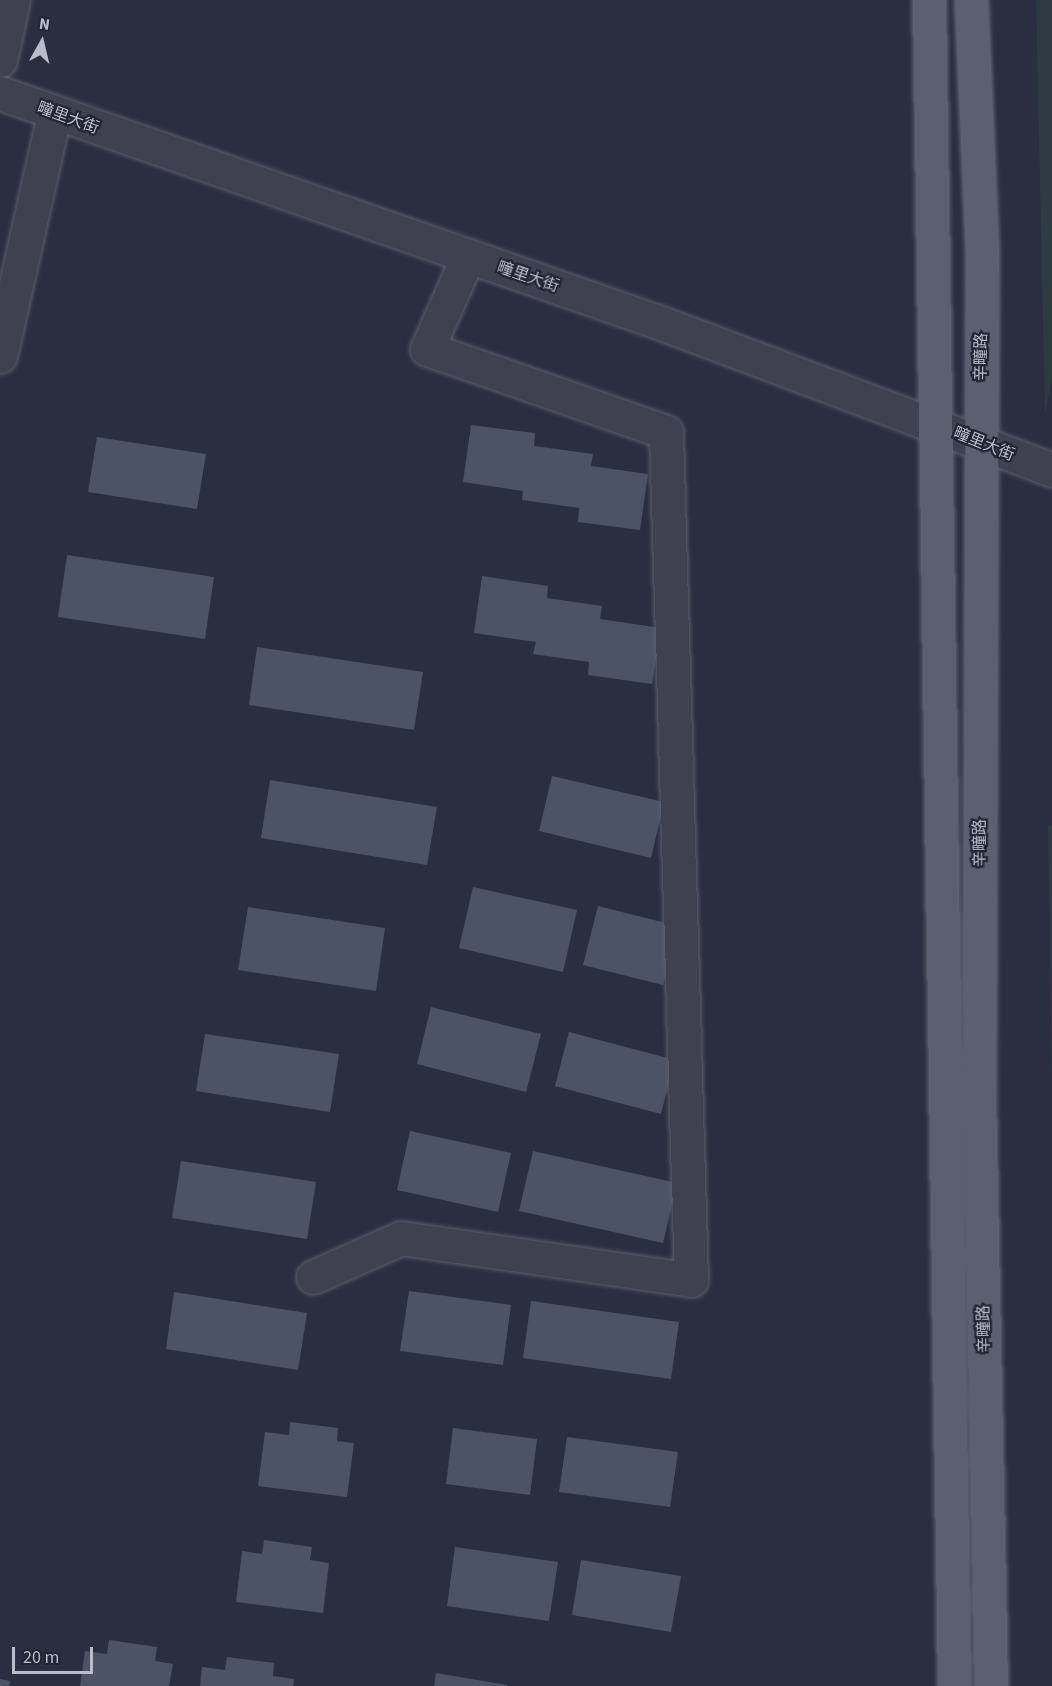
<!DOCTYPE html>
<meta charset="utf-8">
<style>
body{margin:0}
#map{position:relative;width:1052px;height:1686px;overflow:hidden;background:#292f40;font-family:"Source Sans 3","Noto Sans SC",sans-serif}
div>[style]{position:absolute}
.green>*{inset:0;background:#2c3c42}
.building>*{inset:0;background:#4d5367}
.roads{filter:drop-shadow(0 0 2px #5a5f6d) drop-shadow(0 0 2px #5a5f6d)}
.minor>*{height:33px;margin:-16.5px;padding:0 16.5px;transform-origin:16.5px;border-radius:16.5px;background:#3d4150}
.major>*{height:33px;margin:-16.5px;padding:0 16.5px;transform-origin:16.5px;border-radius:16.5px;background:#5b6070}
span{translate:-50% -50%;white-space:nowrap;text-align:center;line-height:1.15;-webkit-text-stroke:4.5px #212635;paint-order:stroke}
.street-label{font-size:16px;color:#b9bdca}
.north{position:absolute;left:12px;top:12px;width:60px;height:60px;-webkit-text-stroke:4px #212635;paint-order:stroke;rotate:8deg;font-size:16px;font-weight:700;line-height:24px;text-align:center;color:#b9bdca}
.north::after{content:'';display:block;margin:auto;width:21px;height:27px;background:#b9bdca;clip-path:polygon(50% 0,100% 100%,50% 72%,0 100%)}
.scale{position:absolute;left:12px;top:1647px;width:81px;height:27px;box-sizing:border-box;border:3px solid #b9bdca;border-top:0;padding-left:8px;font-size:18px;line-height:21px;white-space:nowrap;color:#b9bdca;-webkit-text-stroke:4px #212635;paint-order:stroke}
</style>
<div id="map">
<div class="green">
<div style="clip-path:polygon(1036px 0,1052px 0,1052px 378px,1045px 414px)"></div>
<div style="clip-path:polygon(1048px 826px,1052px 826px,1052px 1081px)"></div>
</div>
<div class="building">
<div style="clip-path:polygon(471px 425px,535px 433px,534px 446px,593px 454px,591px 466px,648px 474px,640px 530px,578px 522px,579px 508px,522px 500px,523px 491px,463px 482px)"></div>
<div style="clip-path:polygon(97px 437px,206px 454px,197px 509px,88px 492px)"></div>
<div style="clip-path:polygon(67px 555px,214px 577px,205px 639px,58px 617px)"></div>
<div style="clip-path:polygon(482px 576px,548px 586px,547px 598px,602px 606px,600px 619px,661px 628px,652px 684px,588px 675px,589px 662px,533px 654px,536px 642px,474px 633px)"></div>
<div style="clip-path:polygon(257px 647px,423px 672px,414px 730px,249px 705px)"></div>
<div style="clip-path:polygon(552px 776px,664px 802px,651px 858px,539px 831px)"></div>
<div style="clip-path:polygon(270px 780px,437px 807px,427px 865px,261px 838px)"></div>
<div style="clip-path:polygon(473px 887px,577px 910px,563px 972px,459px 948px)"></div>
<div style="clip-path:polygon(598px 906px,678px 926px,663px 985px,583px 965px)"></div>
<div style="clip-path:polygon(248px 907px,385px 928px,376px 991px,238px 970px)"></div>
<div style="clip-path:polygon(431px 1007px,541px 1034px,526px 1092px,417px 1064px)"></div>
<div style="clip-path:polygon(569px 1032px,675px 1060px,661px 1114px,555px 1086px)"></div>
<div style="clip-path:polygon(205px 1034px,339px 1054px,330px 1112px,196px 1091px)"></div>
<div style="clip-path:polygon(410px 1131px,511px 1153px,498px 1212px,397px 1190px)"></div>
<div style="clip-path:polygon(533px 1151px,677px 1183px,663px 1243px,519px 1211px)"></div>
<div style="clip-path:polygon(181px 1161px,316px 1182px,307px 1239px,172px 1218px)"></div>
<div style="clip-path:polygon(409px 1291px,511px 1305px,503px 1365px,400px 1351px)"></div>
<div style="clip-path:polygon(174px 1292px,307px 1313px,298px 1370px,166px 1349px)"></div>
<div style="clip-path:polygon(531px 1301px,679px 1322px,671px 1379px,523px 1358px)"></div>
<div style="clip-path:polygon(290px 1422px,338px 1428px,337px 1441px,354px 1443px,347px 1497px,258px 1486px,265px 1432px,289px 1435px)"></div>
<div style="clip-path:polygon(453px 1428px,537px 1439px,530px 1495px,446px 1484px)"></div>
<div style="clip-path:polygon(567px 1437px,678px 1452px,670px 1507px,559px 1492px)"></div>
<div style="clip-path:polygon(264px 1540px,312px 1547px,310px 1560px,329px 1563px,323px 1613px,236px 1602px,242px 1551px,262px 1554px)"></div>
<div style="clip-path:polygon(455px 1547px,558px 1562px,549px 1621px,447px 1606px)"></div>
<div style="clip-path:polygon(581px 1560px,681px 1576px,671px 1632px,572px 1615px)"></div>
<div style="clip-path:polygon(109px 1640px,157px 1647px,155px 1661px,173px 1664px,169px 1686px,80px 1686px,85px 1651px,107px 1654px)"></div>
<div style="clip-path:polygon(227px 1657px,274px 1663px,273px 1676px,294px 1679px,293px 1686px,200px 1686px,202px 1667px,225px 1670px)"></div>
<div style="clip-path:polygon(436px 1673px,507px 1685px,507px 1686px,434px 1686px)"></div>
<div style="clip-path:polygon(0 1679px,10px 1681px,9px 1686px,0 1686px)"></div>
</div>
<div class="roads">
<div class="minor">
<div style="left:0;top:60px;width:61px;rotate:-77.8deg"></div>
<div style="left:0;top:93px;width:703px;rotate:19.18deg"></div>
<div style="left:664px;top:324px;width:415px;rotate:20.6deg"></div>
<div style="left:0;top:356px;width:248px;rotate:-77.4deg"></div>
<div style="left:313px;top:1277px;width:96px;rotate:-23.9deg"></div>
<div style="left:401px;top:1238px;width:293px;rotate:8.2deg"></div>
<div style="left:691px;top:1280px;width:848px;rotate:-91.69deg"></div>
<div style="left:666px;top:432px;width:253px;rotate:-160.8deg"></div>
<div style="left:427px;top:349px;width:102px;rotate:-66.2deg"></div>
</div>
<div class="major">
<div style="left:929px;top:0;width:1686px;rotate:89.15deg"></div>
<div style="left:971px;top:0;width:253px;rotate:87.5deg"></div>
<div style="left:982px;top:253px;width:841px;rotate:90.2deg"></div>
<div style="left:979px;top:1094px;width:592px;rotate:88.84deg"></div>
</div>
</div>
<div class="street-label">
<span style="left:68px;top:118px;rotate:20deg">疃里大街</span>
<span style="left:528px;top:277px;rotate:19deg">疃里大街</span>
<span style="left:981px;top:357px;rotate:-89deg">辛疃路</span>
<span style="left:984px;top:444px;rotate:22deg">疃里大街</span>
<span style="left:980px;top:843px;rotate:-90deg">辛疃路</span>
<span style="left:984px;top:1329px;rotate:-91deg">辛疃路</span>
</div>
<div class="north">N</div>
<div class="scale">20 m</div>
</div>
